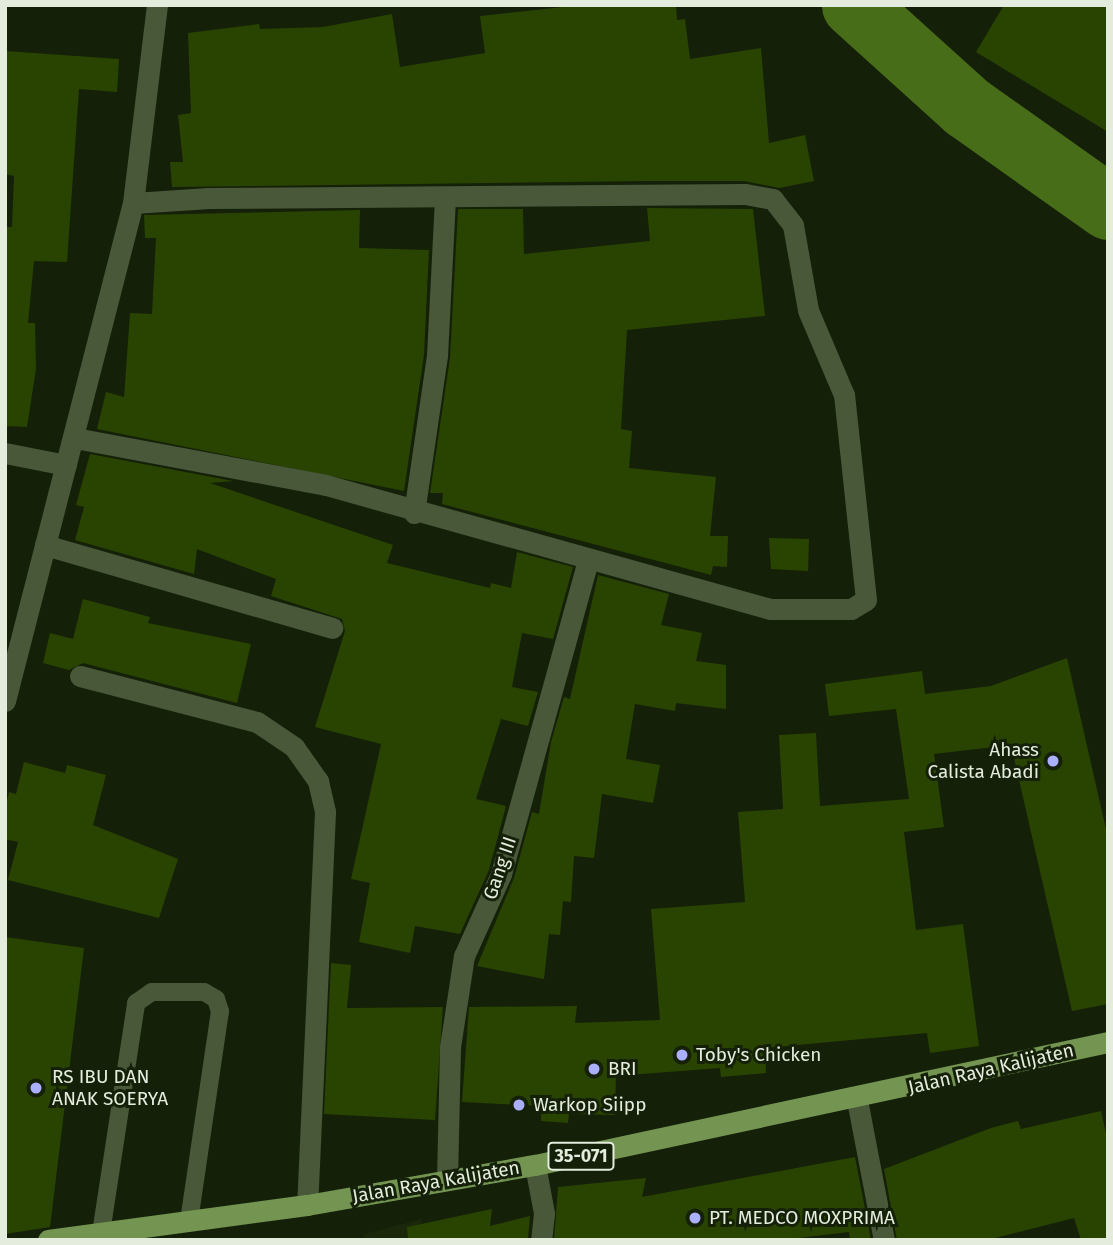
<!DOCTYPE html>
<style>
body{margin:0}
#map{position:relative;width:1113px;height:1245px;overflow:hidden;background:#152009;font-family:"Fira Sans",sans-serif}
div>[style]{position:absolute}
.built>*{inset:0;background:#1a270a}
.river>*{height:65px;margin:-32.5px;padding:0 32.5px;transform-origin:32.5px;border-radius:32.5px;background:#486d18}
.building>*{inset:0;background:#294400}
.lane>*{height:18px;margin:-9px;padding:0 9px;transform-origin:9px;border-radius:9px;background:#485839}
.street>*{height:21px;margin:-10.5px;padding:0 10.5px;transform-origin:10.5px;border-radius:10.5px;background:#485839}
.primary>*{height:21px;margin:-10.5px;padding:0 10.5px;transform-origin:10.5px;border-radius:10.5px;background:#739551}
.dots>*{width:19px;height:19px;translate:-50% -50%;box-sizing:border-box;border:4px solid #152009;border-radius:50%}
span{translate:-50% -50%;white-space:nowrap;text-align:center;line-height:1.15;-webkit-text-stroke:6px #152009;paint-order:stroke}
.shield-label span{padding:2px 5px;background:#152009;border:2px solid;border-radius:5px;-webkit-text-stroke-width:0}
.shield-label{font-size:18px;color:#e4ecdd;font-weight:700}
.poi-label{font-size:19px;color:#e4ecdd}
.right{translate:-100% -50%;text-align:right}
.left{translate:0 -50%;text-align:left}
.street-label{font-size:19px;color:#e4ecdd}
.frame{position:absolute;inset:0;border:7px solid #e4ecdd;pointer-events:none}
</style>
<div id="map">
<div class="built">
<div style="clip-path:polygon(422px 1219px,421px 1240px,363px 1240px,364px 1234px)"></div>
</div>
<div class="river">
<div style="left:854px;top:5px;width:152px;rotate:42.1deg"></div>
<div style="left:967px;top:107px;width:173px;rotate:35.3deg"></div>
</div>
<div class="building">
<div style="clip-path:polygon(581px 5px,676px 5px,677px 20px,685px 19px,690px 59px,761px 48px,769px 143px,805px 135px,814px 181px,779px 188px,744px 181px,645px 181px,172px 187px,170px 162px,183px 162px,178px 115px,191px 113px,188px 33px,259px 24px,260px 29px,323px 27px,392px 14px,400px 67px,485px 53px,480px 16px)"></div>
<div style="clip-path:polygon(1004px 5px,1108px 5px,1108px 132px,976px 52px)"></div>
<div style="clip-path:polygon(5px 51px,119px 59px,117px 92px,79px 89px,67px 262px,34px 261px,28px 323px,35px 323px,36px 369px,27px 427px,5px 426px,5px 227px,12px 227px,14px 176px,5px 174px)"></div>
<div style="clip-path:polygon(647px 208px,753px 209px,765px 316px,627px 330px,621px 429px,632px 431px,629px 468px,716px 477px,710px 536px,728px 536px,727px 567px,713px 566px,711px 575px,442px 504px,443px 493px,430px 493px,450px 358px,458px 209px,523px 209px,524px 254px,650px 241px)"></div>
<div style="clip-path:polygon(360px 210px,359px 248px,429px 250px,424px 355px,404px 491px,97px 429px,106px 392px,124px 397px,130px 313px,152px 314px,156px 238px,145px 238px,144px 215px)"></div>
<div style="clip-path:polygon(90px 454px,233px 481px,210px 483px,393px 545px,387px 563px,490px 588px,491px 583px,511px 588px,517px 552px,573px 567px,553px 639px,522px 633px,512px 687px,538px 692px,528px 726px,501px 719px,476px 799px,506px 806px,489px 870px,460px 934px,415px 926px,410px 953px,359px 942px,370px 883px,351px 879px,381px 744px,315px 727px,345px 631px,342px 619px,271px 596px,276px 579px,197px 549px,194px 574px,75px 540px,84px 507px,76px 505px)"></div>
<div style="clip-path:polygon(769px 538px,809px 539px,808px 571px,771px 569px)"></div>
<div style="clip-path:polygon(598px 575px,669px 594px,661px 625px,702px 633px,696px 661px,726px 665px,726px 709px,676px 703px,675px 711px,635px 704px,626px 759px,660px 765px,653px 803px,602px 794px,594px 858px,574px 856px,571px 902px,563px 901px,560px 935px,549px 934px,544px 979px,477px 966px,514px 878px,532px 812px,539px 814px,551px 742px,564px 697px,570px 699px)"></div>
<div style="clip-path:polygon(83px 599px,150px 617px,148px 623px,251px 644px,237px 703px,83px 663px,69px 670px,43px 663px,50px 633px,73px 639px)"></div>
<div style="clip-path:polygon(1067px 658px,1108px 838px,1108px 1004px,1072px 1011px,1011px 745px,934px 754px,944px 827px,904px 832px,916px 930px,963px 924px,979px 1046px,930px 1053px,927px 1033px,765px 1048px,766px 1073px,721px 1077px,720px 1068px,616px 1076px,615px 1115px,569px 1114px,568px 1123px,541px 1121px,541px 1106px,462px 1102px,469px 1007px,577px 1006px,575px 1023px,660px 1020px,651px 909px,745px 902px,738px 812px,783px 809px,779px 735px,816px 733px,820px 806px,909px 799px,896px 709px,829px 716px,825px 684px,922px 671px,925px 694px,991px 686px)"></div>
<div style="clip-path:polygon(24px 762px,65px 773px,67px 765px,106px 775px,93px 825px,178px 859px,159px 918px,8px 880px,18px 842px,5px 839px,5px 809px,9px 792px,16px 794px)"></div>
<div style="clip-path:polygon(5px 937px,84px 948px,50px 1227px,5px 1234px)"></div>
<div style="clip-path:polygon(331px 963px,351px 965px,347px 1008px,443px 1007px,435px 1120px,324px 1114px)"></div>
<div style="clip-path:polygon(1101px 1111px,1108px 1143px,1108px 1240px,1081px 1240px,1074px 1218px,987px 1240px,897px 1240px,884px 1169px,991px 1128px,1018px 1121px,1021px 1129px)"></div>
<div style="clip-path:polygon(855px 1157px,871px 1240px,850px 1240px,849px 1232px,781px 1240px,554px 1240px,558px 1187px,646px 1178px,642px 1197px)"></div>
<div style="clip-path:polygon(492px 1209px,490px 1226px,530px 1216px,528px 1240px,408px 1240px,407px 1227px)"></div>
</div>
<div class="lane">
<div style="left:101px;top:1233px;width:233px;rotate:-81.3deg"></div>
<div style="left:136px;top:1003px;width:19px;rotate:-35deg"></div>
<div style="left:152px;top:992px;width:52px"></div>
<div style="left:204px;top:992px;width:14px;rotate:30deg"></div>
<div style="left:216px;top:999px;width:13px;rotate:72deg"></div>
<div style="left:220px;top:1011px;width:213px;rotate:98.4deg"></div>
</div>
<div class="street">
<div style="left:75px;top:438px;width:255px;rotate:10.6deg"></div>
<div style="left:326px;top:485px;width:461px;rotate:15.6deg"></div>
<div style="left:770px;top:609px;width:81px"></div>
<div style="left:851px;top:609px;width:17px;rotate:-31deg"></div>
<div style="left:866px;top:600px;width:206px;rotate:-96.1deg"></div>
<div style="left:844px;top:395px;width:92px;rotate:-113deg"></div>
<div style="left:808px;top:310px;width:86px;rotate:-100deg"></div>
<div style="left:793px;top:225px;width:33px;rotate:-128deg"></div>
<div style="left:773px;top:199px;width:29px;rotate:-170deg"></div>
<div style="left:744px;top:194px;width:535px;rotate:179.57deg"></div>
<div style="left:209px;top:198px;width:76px;rotate:176.2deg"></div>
<div style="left:5px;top:453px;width:62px;rotate:11.1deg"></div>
<div style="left:414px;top:513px;width:159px;rotate:-81.7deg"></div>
<div style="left:437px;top:356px;width:159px;rotate:-87.1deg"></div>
<div style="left:45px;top:545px;width:299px;rotate:16.1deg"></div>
<div style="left:80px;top:676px;width:183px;rotate:14.6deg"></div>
<div style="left:257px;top:722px;width:45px;rotate:34deg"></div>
<div style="left:294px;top:747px;width:42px;rotate:54.8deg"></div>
<div style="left:318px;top:781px;width:32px;rotate:77deg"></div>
<div style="left:325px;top:812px;width:393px;rotate:92.6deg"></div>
<div style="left:5px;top:701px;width:514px;rotate:-75.59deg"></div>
<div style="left:133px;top:203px;width:199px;rotate:-83.1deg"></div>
<div style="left:857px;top:1100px;width:143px;rotate:79.1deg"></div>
<div style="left:535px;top:1165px;width:49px;rotate:79.4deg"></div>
<div style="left:544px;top:1213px;width:27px;rotate:96deg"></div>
<div style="left:447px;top:1180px;width:133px;rotate:-88.7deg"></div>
<div style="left:450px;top:1047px;width:92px;rotate:-81.3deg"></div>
<div style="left:464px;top:956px;width:90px;rotate:-65.7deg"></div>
<div style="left:501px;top:874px;width:325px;rotate:-74.5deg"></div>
</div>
<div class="primary">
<div style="left:48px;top:1240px;width:261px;rotate:-7.7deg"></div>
<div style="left:307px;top:1205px;width:231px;rotate:-10deg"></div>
<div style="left:535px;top:1165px;width:586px;rotate:-12.12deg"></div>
</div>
<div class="dots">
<div style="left:1053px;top:761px;background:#aab0fb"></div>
<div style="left:682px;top:1055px;background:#aab0fb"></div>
<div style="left:594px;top:1069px;background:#aab0fb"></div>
<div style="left:36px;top:1088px;background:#aab0fb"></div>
<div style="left:519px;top:1105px;background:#aab0fb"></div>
<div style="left:695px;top:1218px;background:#aab0fb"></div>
</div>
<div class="shield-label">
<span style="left:581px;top:1156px">35-071</span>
</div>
<div class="poi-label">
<span class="right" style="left:1039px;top:761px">Ahass<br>Calista Abadi</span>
<span class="left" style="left:696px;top:1055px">Toby's Chicken</span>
<span class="left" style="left:608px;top:1069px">BRI</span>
<span class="left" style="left:52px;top:1088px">RS IBU DAN<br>ANAK SOERYA</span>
<span class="left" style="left:533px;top:1105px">Warkop Siipp</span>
<span class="left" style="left:709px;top:1218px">PT. MEDCO MOXPRIMA</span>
</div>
<div class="street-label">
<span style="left:500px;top:868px;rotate:-71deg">Gang III</span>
<span style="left:991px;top:1069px;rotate:-13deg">Jalan Raya Kalijaten</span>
<span style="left:436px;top:1182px;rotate:-10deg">Jalan Raya Kalijaten</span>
</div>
<div class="frame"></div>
</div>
